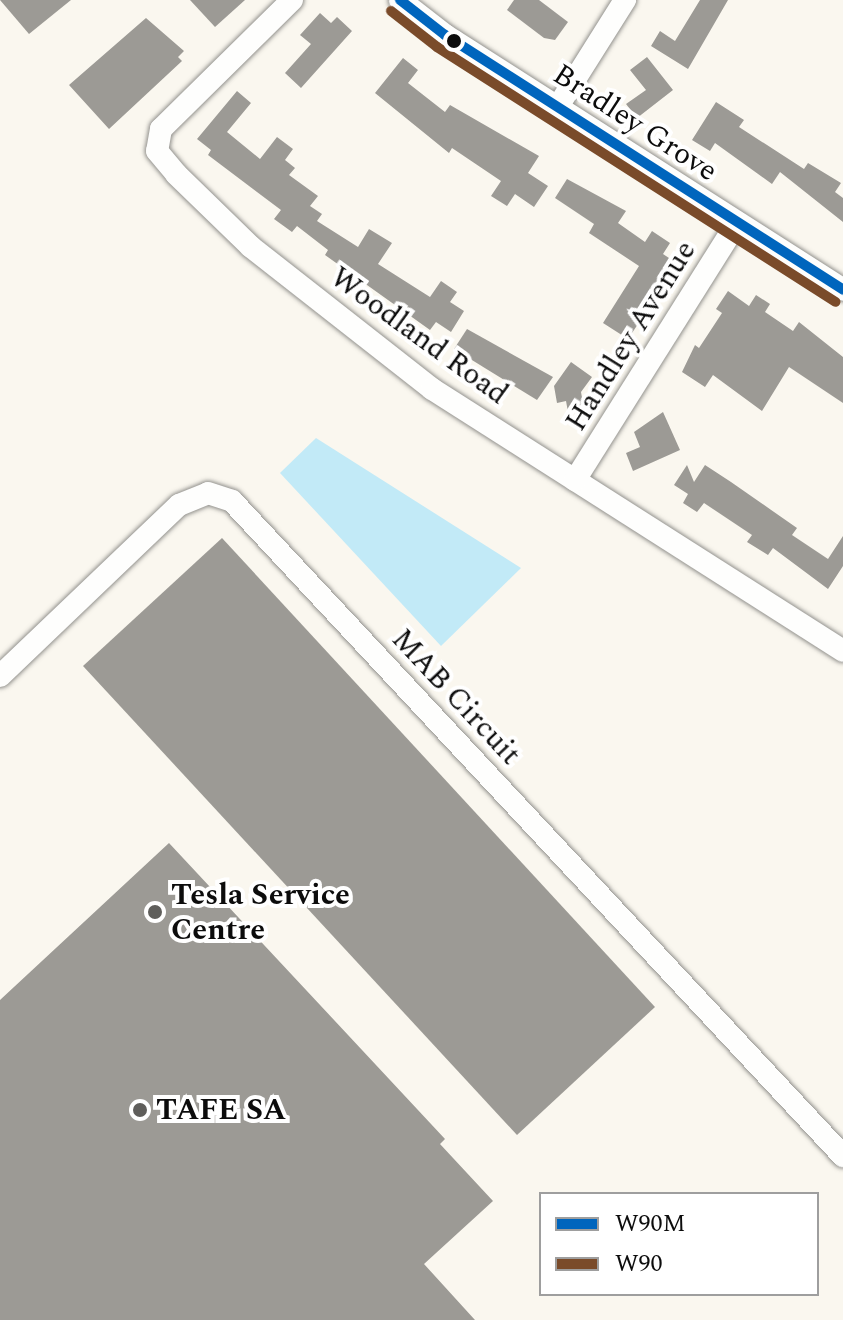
<!DOCTYPE html>
<style>
body{margin:0}
#map{position:relative;width:843px;height:1320px;overflow:hidden;background:#faf7ef;font-family:Spectral,serif}
div>[style]{position:absolute}
.water>*{inset:0;background:#c2eaf7}
.building>*{inset:0;background:#9c9a95}
.roads{filter:drop-shadow(0 0 2px #93928e) drop-shadow(0 0 2px #93928e)}
.minor>*{height:22px;margin:-11px;padding:0 11px;transform-origin:11px;border-radius:11px;background:#fefefd}
.bus-1>*{height:10px;margin:-5px;padding:0 5px;transform-origin:5px;border-radius:5px;background:#0065bd}
.bus-2>*{height:10px;margin:-5px;padding:0 5px;transform-origin:5px;border-radius:5px;background:#7a4b2a}
.dots>*{width:22px;height:22px;translate:-50% -50%;box-sizing:border-box;border:4px solid #fff;border-radius:50%}
span{translate:-50% -50%;white-space:nowrap;text-align:center;line-height:1.15;-webkit-text-stroke:8px #fff;paint-order:stroke}
.street-label{font-size:30px;color:#0c0c0c}
.poi-label{font-size:30px;color:#0c0c0c;font-weight:700}
.left{translate:0 -50%;text-align:left}
.legend{position:absolute;left:539px;top:1192px;width:280px;height:104px;box-sizing:border-box;background:#fff;border:2px solid #9e9e9e;margin:0;padding:10px 14px;list-style:none;font-size:24px;color:#0c0c0c}
.legend li{display:flex;align-items:center;gap:16px;height:40px}
.legend b{width:40px;border:2px solid #9e9e9e}
</style>
<div id="map">
<div class="water">
<div style="clip-path:polygon(316px 438px,521px 568px,441px 646px,280px 473px)"></div>
</div>
<div class="building">
<div style="clip-path:polygon(0 0,71px 0,29px 34px)"></div>
<div style="clip-path:polygon(190px 0,245px 0,215px 27px)"></div>
<div style="clip-path:polygon(514px 0,539px 0,568px 22px,555px 40px,544px 38px,507px 10px)"></div>
<div style="clip-path:polygon(700px 0,728px 0,688px 69px,651px 46px,660px 31px,675px 41px)"></div>
<div style="clip-path:polygon(320px 13px,331px 23px,337px 17px,352px 31px,301px 88px,285px 73px,311px 44px,300px 35px)"></div>
<div style="clip-path:polygon(146px 18px,184px 51px,178px 57px,182px 61px,109px 129px,69px 85px)"></div>
<div style="clip-path:polygon(647px 57px,673px 90px,637px 118px,626px 104px,646px 90px,630px 70px)"></div>
<div style="clip-path:polygon(403px 58px,418px 70px,408px 83px,445px 112px,450px 105px,539px 156px,528px 173px,548px 186px,534px 207px,515px 194px,507px 206px,491px 196px,501px 181px,452px 148px,449px 153px,375px 93px)"></div>
<div style="clip-path:polygon(237px 91px,251px 103px,227px 132px,260px 159px,277px 137px,293px 149px,285px 160px,295px 168px,289px 175px,318px 196px,310px 206px,322px 214px,317px 221px,358px 247px,369px 229px,392px 243px,378px 264px,430px 297px,441px 281px,457px 292px,450px 302px,464px 311px,451px 332px,436px 322px,430px 330px,325px 255px,328px 250px,297px 226px,292px 232px,274px 219px,281px 210px,208px 155px,211px 150px,197px 139px)"></div>
<div style="clip-path:polygon(716px 102px,744px 120px,739px 127px,804px 169px,808px 163px,841px 183px,835px 192px,843px 198px,843px 222px,780px 172px,772px 184px,715px 143px,710px 151px,692px 140px)"></div>
<div style="clip-path:polygon(567px 179px,626px 211px,618px 223px,645px 242px,652px 231px,670px 243px,663px 254px,678px 264px,628px 339px,603px 323px,639px 266px,589px 233px,594px 224px,555px 198px)"></div>
<div style="clip-path:polygon(728px 291px,749px 306px,756px 295px,770px 304px,765px 312px,793px 331px,799px 322px,843px 357px,843px 403px,789px 367px,762px 411px,713px 375px,705px 387px,682px 372px,695px 345px,699px 348px,722px 313px,716px 309px)"></div>
<div style="clip-path:polygon(467px 329px,553px 377px,537px 400px,454px 349px)"></div>
<div style="clip-path:polygon(571px 362px,592px 377px,581px 392px,584px 409px,568px 412px,566px 401px,557px 403px,554px 386px)"></div>
<div style="clip-path:polygon(663px 412px,680px 450px,633px 471px,626px 453px,640px 447px,634px 432px)"></div>
<div style="clip-path:polygon(687px 465px,694px 482px,705px 465px,731px 482px,797px 528px,792px 535px,828px 559px,843px 536px,843px 566px,828px 589px,773px 548px,768px 555px,747px 542px,752px 535px,704px 503px,697px 512px,683px 503px,688px 494px,674px 485px)"></div>
<div style="clip-path:polygon(222px 538px,655px 1007px,517px 1135px,83px 666px)"></div>
<div style="clip-path:polygon(169px 843px,445px 1139px,440px 1144px,493px 1201px,424px 1264px,475px 1320px,0 1320px,0 1000px)"></div>
</div>
<div class="roads">
<div class="minor">
<div style="left:292px;top:0;width:184px;rotate:135.4deg"></div>
<div style="left:161px;top:129px;width:22px;rotate:100deg"></div>
<div style="left:157px;top:151px;width:30px;rotate:50deg"></div>
<div style="left:176px;top:174px;width:105px;rotate:44.2deg"></div>
<div style="left:251px;top:247px;width:230px;rotate:38.1deg"></div>
<div style="left:432px;top:389px;width:487px;rotate:32.5deg"></div>
<div style="left:400px;top:0;width:57px;rotate:37.9deg"></div>
<div style="left:445px;top:35px;width:473px;rotate:32.6deg"></div>
<div style="left:557px;top:108px;width:128px;rotate:-57.8deg"></div>
<div style="left:575px;top:480px;width:304px;rotate:-57.8deg"></div>
<div style="left:0;top:676px;width:248px;rotate:-43.7deg"></div>
<div style="left:179px;top:505px;width:31px;rotate:-22deg"></div>
<div style="left:208px;top:493px;width:25px;rotate:18deg"></div>
<div style="left:232px;top:501px;width:896px;rotate:46.99deg"></div>
</div>
</div>
<div class="bus-1">
<div style="left:400px;top:0;width:57px;rotate:37.9deg"></div>
<div style="left:445px;top:35px;width:473px;rotate:32.6deg"></div>
</div>
<div class="bus-2">
<div style="left:391px;top:11px;width:58px;rotate:38deg"></div>
<div style="left:437px;top:47px;width:473px;rotate:32.6deg"></div>
</div>
<div class="dots">
<div style="left:454px;top:41px;background:#0c0c0c"></div>
<div style="left:155px;top:912px;background:#5f5e5b"></div>
<div style="left:140px;top:1110px;background:#5f5e5b"></div>
</div>
<div class="street-label">
<span style="left:635px;top:123px;rotate:33deg">Bradley Grove</span>
<span style="left:419px;top:336px;rotate:36deg">Woodland Road</span>
<span style="left:631px;top:336px;rotate:-58deg">Handley Avenue</span>
<span style="left:456px;top:697px;rotate:47deg">MAB Circuit</span>
</div>
<div class="poi-label">
<span class="left" style="left:171px;top:912px">Tesla Service<br>Centre</span>
<span class="left" style="left:156px;top:1110px">TAFE SA</span>
</div>
<ul class="legend">
<li><b style="height:10px;background:#0065bd"></b>W90M</li>
<li><b style="height:10px;background:#7a4b2a"></b>W90</li>
</ul>
</div>
